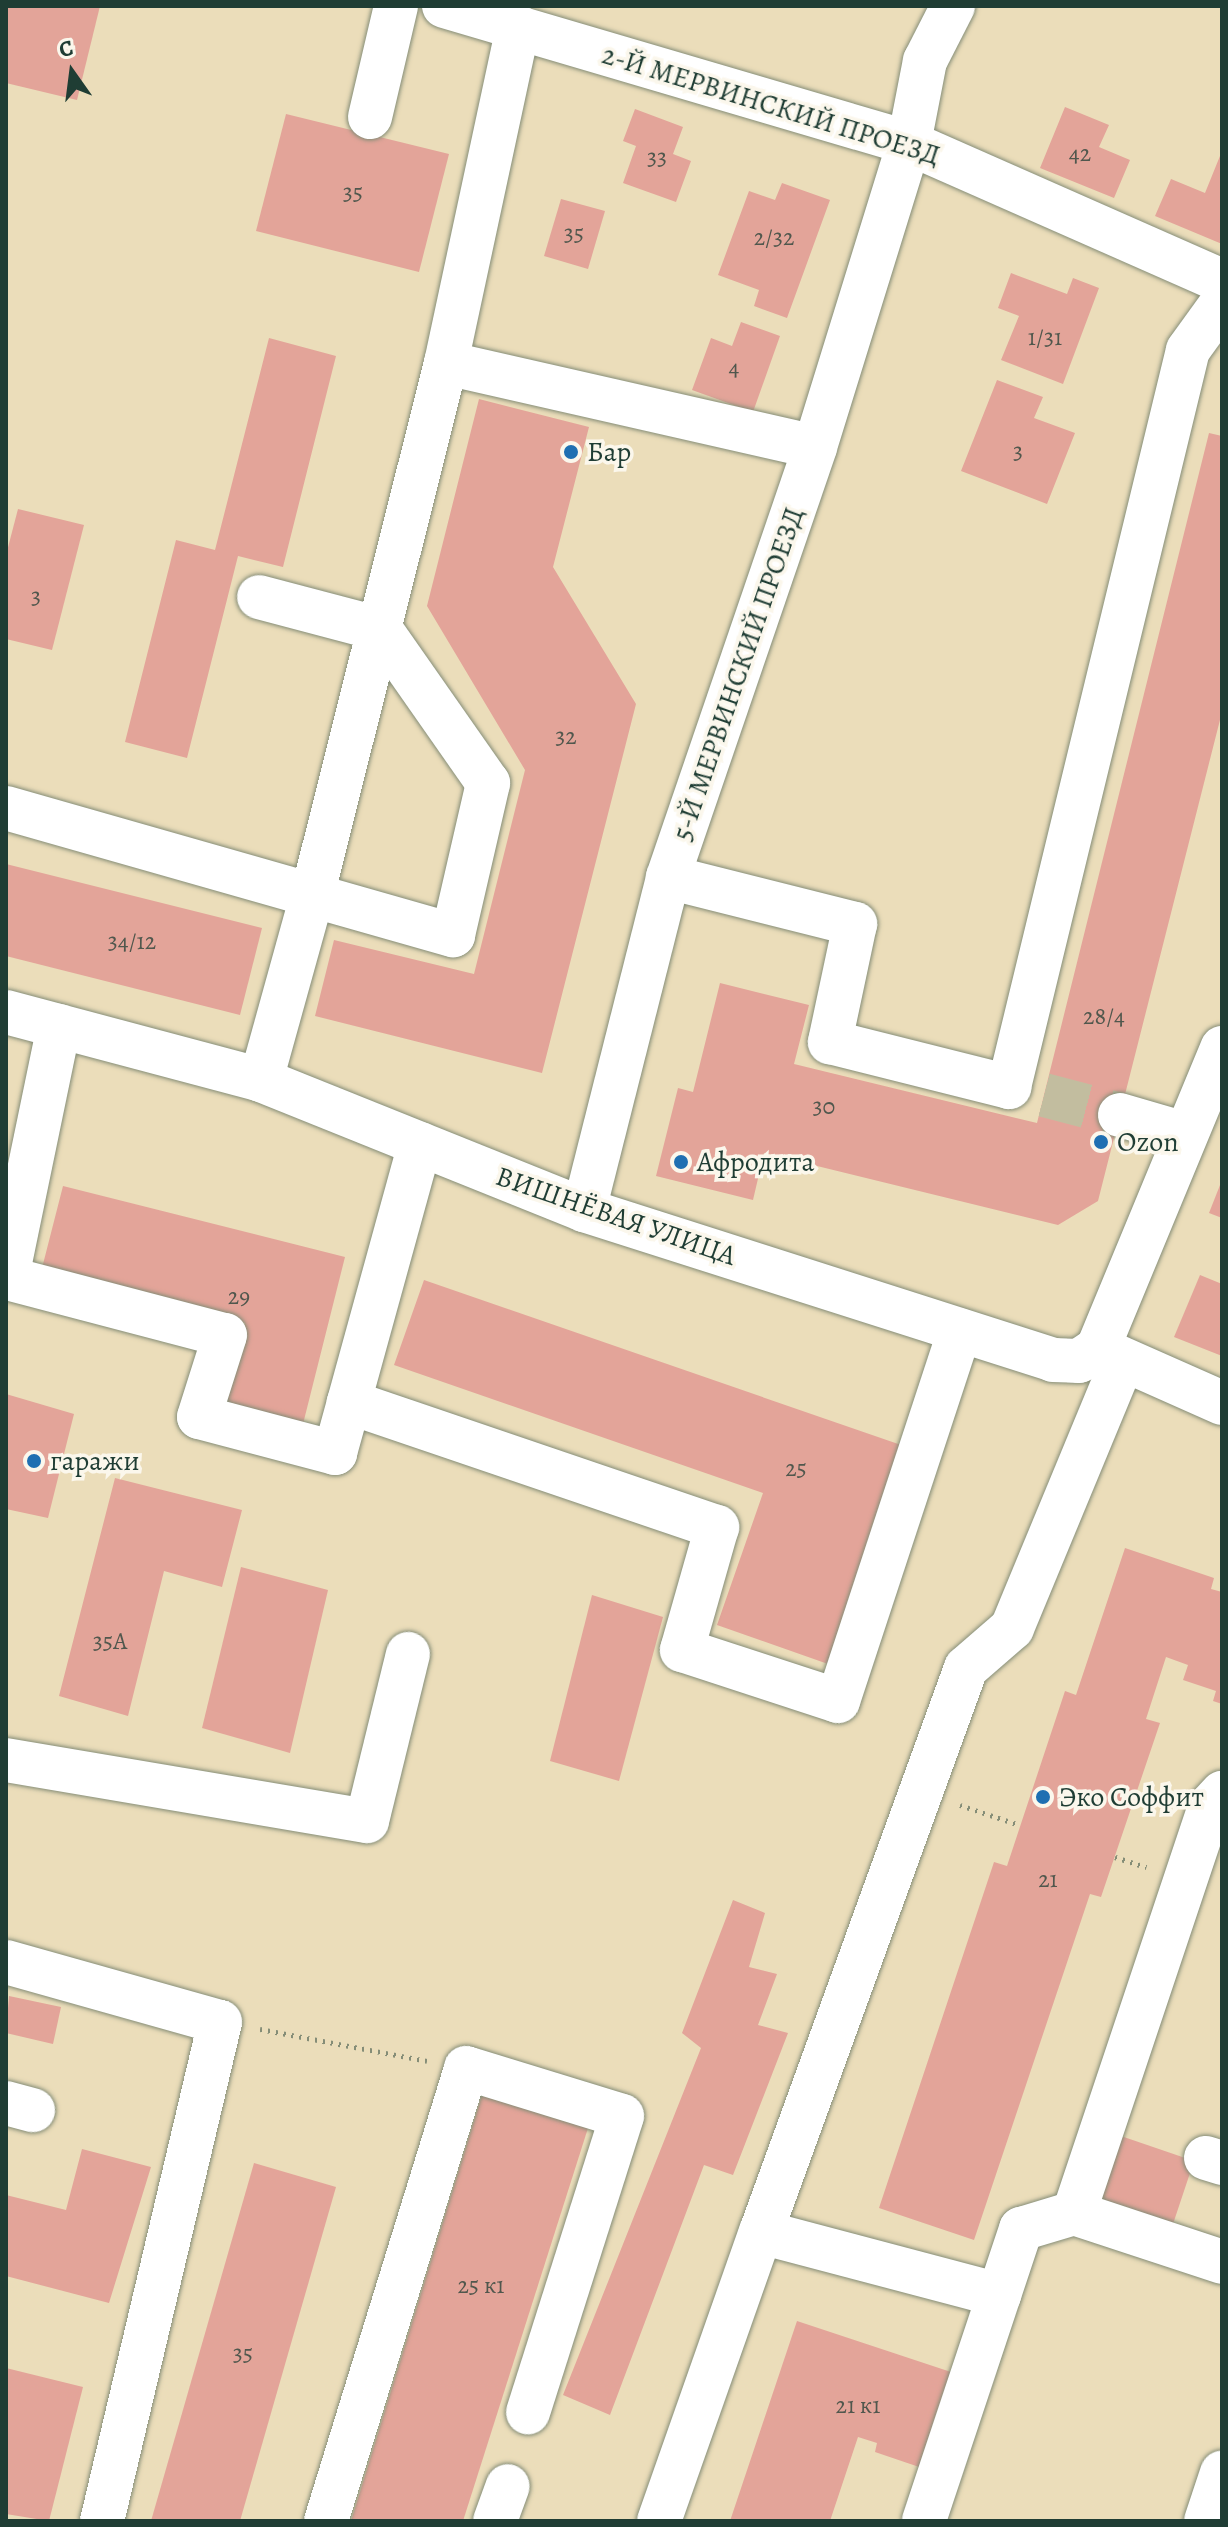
<!DOCTYPE html>
<meta charset="utf-8">
<style>
body{margin:0}
#map{position:relative;width:1228px;height:2527px;overflow:hidden;background:#ebddba;font-family:Alegreya,serif}
div>[style]{position:absolute}
.building>*{inset:0;background:#e3a499}
.minor-tunnel>*{height:44px;margin-top:-22px;transform-origin:0;background:repeating-linear-gradient(90deg,#c2bd9f 0 44px,transparent 0 66px)}
.path>*{height:5px;margin-top:-2.5px;transform-origin:0;background:repeating-linear-gradient(90deg,#858d77 0 2px,transparent 0 8px)}
.roads{filter:drop-shadow(0 0 2px #858d77) drop-shadow(0 0 2px #858d77)}
.minor>*{height:44px;margin:-22px;padding:0 22px;transform-origin:22px;border-radius:22px;background:#fff}
.dots>*{width:22px;height:22px;translate:-50% -50%;box-sizing:border-box;border:4px solid #fbf7ec;border-radius:50%}
span{translate:-50% -50%;white-space:nowrap;text-align:center;line-height:1.15;-webkit-text-stroke:7px #fbf7ec;paint-order:stroke}
.number-label{font-size:24px;color:#50574d}
.number-label span{-webkit-text-stroke-width:0}
.street-label{font-size:28px;color:#1f3d34}
.poi-label{font-size:28px;color:#1f3d34}
.left{translate:0 -50%;text-align:left}
.frame{position:absolute;inset:0;border:8px solid #1f3d34;pointer-events:none}
.north{position:absolute;left:32px;top:32px;width:80px;height:80px;-webkit-text-stroke:6px #fbf7ec;paint-order:stroke;rotate:346deg;font-size:22px;font-weight:700;line-height:32px;text-align:center;color:#1f3d34}
.north::after{content:'';display:block;margin:auto;width:28px;height:36px;background:#1f3d34;clip-path:polygon(50% 0,100% 100%,50% 72%,0 100%)}
</style>
<div id="map">
<div class="building">
<div style="clip-path:polygon(6px 6px,100px 6px,77px 100px,6px 83px)"></div>
<div style="clip-path:polygon(1065px 107px,1109px 125px,1099px 147px,1130px 160px,1114px 198px,1040px 168px)"></div>
<div style="clip-path:polygon(635px 109px,683px 127px,673px 154px,691px 161px,676px 202px,623px 183px,636px 146px,623px 141px)"></div>
<div style="clip-path:polygon(286px 114px,449px 154px,419px 272px,256px 231px)"></div>
<div style="clip-path:polygon(1222px 151px,1222px 244px,1155px 216px,1171px 179px,1205px 193px)"></div>
<div style="clip-path:polygon(782px 183px,830px 200px,787px 318px,754px 306px,759px 290px,718px 275px,749px 191px,775px 200px)"></div>
<div style="clip-path:polygon(561px 199px,605px 211px,588px 269px,544px 256px)"></div>
<div style="clip-path:polygon(1011px 273px,1067px 294px,1073px 278px,1099px 288px,1063px 384px,1001px 360px,1019px 316px,998px 308px)"></div>
<div style="clip-path:polygon(741px 322px,780px 336px,753px 412px,692px 390px,711px 338px,732px 346px)"></div>
<div style="clip-path:polygon(269px 338px,336px 356px,283px 567px,238px 556px,187px 758px,125px 742px,176px 540px,215px 550px)"></div>
<div style="clip-path:polygon(997px 380px,1043px 397px,1034px 418px,1075px 433px,1047px 504px,961px 471px)"></div>
<div style="clip-path:polygon(479px 399px,589px 427px,553px 567px,636px 704px,542px 1073px,315px 1016px,334px 940px,474px 974px,525px 770px,427px 606px)"></div>
<div style="clip-path:polygon(1209px 433px,1222px 436px,1222px 712px,1098px 1201px,1058px 1225px,764px 1153px,753px 1200px,656px 1176px,678px 1088px,693px 1092px,720px 983px,809px 1005px,794px 1064px,1037px 1123px)"></div>
<div style="clip-path:polygon(18px 509px,84px 525px,52px 650px,6px 639px,6px 555px)"></div>
<div style="clip-path:polygon(6px 864px,262px 928px,240px 1015px,6px 956px)"></div>
<div style="clip-path:polygon(1222px 1180px,1222px 1218px,1209px 1213px)"></div>
<div style="clip-path:polygon(63px 1186px,345px 1257px,303px 1424px,224px 1404px,245px 1323px,41px 1272px)"></div>
<div style="clip-path:polygon(1200px 1275px,1222px 1284px,1222px 1356px,1174px 1337px)"></div>
<div style="clip-path:polygon(424px 1280px,904px 1446px,828px 1664px,717px 1625px,763px 1493px,394px 1365px)"></div>
<div style="clip-path:polygon(6px 1394px,74px 1414px,48px 1518px,6px 1509px)"></div>
<div style="clip-path:polygon(115px 1478px,242px 1510px,222px 1587px,164px 1571px,128px 1716px,59px 1696px)"></div>
<div style="clip-path:polygon(1125px 1548px,1214px 1578px,1211px 1589px,1222px 1592px,1222px 1704px,1213px 1701px,1216px 1691px,1183px 1680px,1188px 1665px,1166px 1657px,1146px 1719px,1160px 1723px,1101px 1897px,1090px 1894px,974px 2240px,879px 2208px,994px 1862px,1007px 1866px,1065px 1691px,1076px 1695px)"></div>
<div style="clip-path:polygon(241px 1567px,328px 1590px,290px 1753px,202px 1728px)"></div>
<div style="clip-path:polygon(592px 1595px,663px 1617px,619px 1781px,550px 1761px)"></div>
<div style="clip-path:polygon(733px 1900px,765px 1913px,749px 1967px,777px 1974px,758px 2025px,788px 2033px,733px 2175px,704px 2165px,610px 2415px,563px 2395px,701px 2048px,682px 2033px)"></div>
<div style="clip-path:polygon(9px 1996px,61px 2007px,53px 2044px,6px 2033px)"></div>
<div style="clip-path:polygon(482px 2095px,588px 2128px,463px 2521px,351px 2521px)"></div>
<div style="clip-path:polygon(1118px 2135px,1194px 2161px,1173px 2224px,1098px 2198px)"></div>
<div style="clip-path:polygon(82px 2149px,151px 2167px,109px 2303px,6px 2276px,6px 2195px,66px 2210px)"></div>
<div style="clip-path:polygon(254px 2163px,336px 2187px,240px 2521px,151px 2521px)"></div>
<div style="clip-path:polygon(797px 2321px,957px 2374px,925px 2469px,875px 2452px,877px 2443px,858px 2437px,830px 2521px,730px 2521px)"></div>
<div style="clip-path:polygon(6px 2368px,83px 2387px,49px 2521px,6px 2514px)"></div>
</div>
<div class="minor-tunnel">
<div style="left:1044px;top:1095px;width:79px;rotate:14.7deg"></div>
</div>
<div class="path">
<div style="left:960px;top:1805px;width:63px;rotate:18.4deg"></div>
<div style="left:1115px;top:1857px;width:33px;rotate:18deg"></div>
<div style="left:260px;top:2029px;width:170px;rotate:10.8deg"></div>
</div>
<div class="roads">
<div class="minor">
<div style="left:444px;top:6px;width:485px;rotate:16.4deg"></div>
<div style="left:909px;top:143px;width:342px;rotate:23.8deg"></div>
<div style="left:370px;top:117px;width:114px;rotate:-76.8deg"></div>
<div style="left:446px;top:363px;width:378px;rotate:12.8deg"></div>
<div style="left:6px;top:808px;width:465px;rotate:15.9deg"></div>
<div style="left:453px;top:935px;width:156px;rotate:-77deg"></div>
<div style="left:488px;top:783px;width:188px;rotate:-125deg"></div>
<div style="left:380px;top:629px;width:125px;rotate:-165.2deg"></div>
<div style="left:668px;top:877px;width:193px;rotate:14.1deg"></div>
<div style="left:855px;top:924px;width:121px;rotate:102deg"></div>
<div style="left:830px;top:1042px;width:185px;rotate:14.1deg"></div>
<div style="left:1009px;top:1087px;width:758px;rotate:-76.35deg"></div>
<div style="left:1188px;top:350px;width:58px;rotate:-54.1deg"></div>
<div style="left:6px;top:1012px;width:264px;rotate:14.9deg"></div>
<div style="left:261px;top:1080px;width:348px;rotate:21.9deg"></div>
<div style="left:584px;top:1210px;width:492px;rotate:17.7deg"></div>
<div style="left:1053px;top:1360px;width:26px;rotate:2deg"></div>
<div style="left:1079px;top:1361px;width:23px;rotate:-34deg"></div>
<div style="left:59px;top:1026px;width:257px;rotate:101.7deg"></div>
<div style="left:7px;top:1278px;width:225px;rotate:14.7deg"></div>
<div style="left:225px;top:1335px;width:86px;rotate:107.6deg"></div>
<div style="left:199px;top:1417px;width:141px;rotate:14.8deg"></div>
<div style="left:335px;top:1453px;width:53px;rotate:-74.6deg"></div>
<div style="left:261px;top:1080px;width:191px;rotate:-74.5deg"></div>
<div style="left:312px;top:896px;width:550px;rotate:-75.89deg"></div>
<div style="left:446px;top:363px;width:344px;rotate:-77.9deg"></div>
<div style="left:1120px;top:1115px;width:68px;rotate:16.3deg"></div>
<div style="left:420px;top:1144px;width:268px;rotate:105.4deg"></div>
<div style="left:349px;top:1402px;width:389px;rotate:18.8deg"></div>
<div style="left:717px;top:1527px;width:128px;rotate:105.9deg"></div>
<div style="left:682px;top:1650px;width:164px;rotate:18.1deg"></div>
<div style="left:838px;top:1701px;width:390px;rotate:-71.8deg"></div>
<div style="left:584px;top:1210px;width:343px;rotate:-75.8deg"></div>
<div style="left:668px;top:877px;width:454px;rotate:-71.1deg"></div>
<div style="left:815px;top:447px;width:318px;rotate:-72.8deg"></div>
<div style="left:909px;top:143px;width:84px;rotate:-79deg"></div>
<div style="left:925px;top:61px;width:62px;rotate:-63deg"></div>
<div style="left:1098px;top:1348px;width:325px;rotate:-67.5deg"></div>
<div style="left:1098px;top:1348px;width:136px;rotate:23.9deg"></div>
<div style="left:6px;top:1760px;width:366px;rotate:9.6deg"></div>
<div style="left:367px;top:1821px;width:172px;rotate:-76.2deg"></div>
<div style="left:6px;top:1962px;width:222px;rotate:15.7deg"></div>
<div style="left:220px;top:2022px;width:513px;rotate:103.3deg"></div>
<div style="left:6px;top:2103px;width:28px;rotate:15deg"></div>
<div style="left:1206px;top:2158px;width:17px;rotate:17deg"></div>
<div style="left:1074px;top:2213px;width:156px;rotate:18.3deg"></div>
<div style="left:761px;top:2232px;width:600px;rotate:-70.03deg"></div>
<div style="left:966px;top:1668px;width:61px;rotate:-41deg"></div>
<div style="left:1012px;top:1628px;width:290px;rotate:-67.5deg"></div>
<div style="left:999px;top:2295px;width:70px;rotate:-71.6deg"></div>
<div style="left:1021px;top:2229px;width:55px;rotate:-16.8deg"></div>
<div style="left:1074px;top:2213px;width:429px;rotate:-71.5deg"></div>
<div style="left:1210px;top:1806px;width:18px;rotate:-47deg"></div>
<div style="left:326px;top:2521px;width:474px;rotate:-72.8deg"></div>
<div style="left:466px;top:2068px;width:163px;rotate:17.1deg"></div>
<div style="left:622px;top:2116px;width:311px;rotate:107.6deg"></div>
<div style="left:495px;top:2521px;width:37px;rotate:-70deg"></div>
<div style="left:659px;top:2521px;width:306px;rotate:-70.6deg"></div>
<div style="left:761px;top:2232px;width:246px;rotate:14.8deg"></div>
<div style="left:999px;top:2295px;width:238px;rotate:108.4deg"></div>
<div style="left:1206px;top:2521px;width:51px;rotate:-71.6deg"></div>
</div>
</div>
<div class="dots">
<div style="left:571px;top:452px;background:#1f6fb2"></div>
<div style="left:1101px;top:1142px;background:#1f6fb2"></div>
<div style="left:681px;top:1162px;background:#1f6fb2"></div>
<div style="left:34px;top:1461px;background:#1f6fb2"></div>
<div style="left:1043px;top:1797px;background:#1f6fb2"></div>
</div>
<div class="number-label">
<span style="left:1080px;top:154px">42</span>
<span style="left:657px;top:158px">33</span>
<span style="left:353px;top:193px">35</span>
<span style="left:574px;top:234px">35</span>
<span style="left:774px;top:238px">2/32</span>
<span style="left:1045px;top:338px">1/31</span>
<span style="left:734px;top:368px">4</span>
<span style="left:1018px;top:452px">3</span>
<span style="left:36px;top:597px">3</span>
<span style="left:566px;top:737px">32</span>
<span style="left:132px;top:942px">34/12</span>
<span style="left:1104px;top:1017px">28/4</span>
<span style="left:824px;top:1107px">30</span>
<span style="left:239px;top:1297px">29</span>
<span style="left:796px;top:1469px">25</span>
<span style="left:110px;top:1642px">35А</span>
<span style="left:1048px;top:1880px">21</span>
<span style="left:481px;top:2286px">25 к1</span>
<span style="left:243px;top:2354px">35</span>
<span style="left:858px;top:2406px">21 к1</span>
</div>
<div class="street-label">
<span style="left:771px;top:105px;rotate:17deg">2-Й МЕРВИНСКИЙ ПРОЕЗД</span>
<span style="left:738px;top:674px;rotate:-71deg">5-Й МЕРВИНСКИЙ ПРОЕЗД</span>
<span style="left:616px;top:1216px;rotate:19deg">ВИШНЁВАЯ УЛИЦА</span>
</div>
<div class="poi-label">
<span class="left" style="left:587px;top:452px">Бар</span>
<span class="left" style="left:1117px;top:1142px">Ozon</span>
<span class="left" style="left:697px;top:1162px">Афродита</span>
<span class="left" style="left:50px;top:1461px">гаражи</span>
<span class="left" style="left:1059px;top:1797px">Эко Соффит</span>
</div>
<div class="frame"></div>
<div class="north">С</div>
</div>
